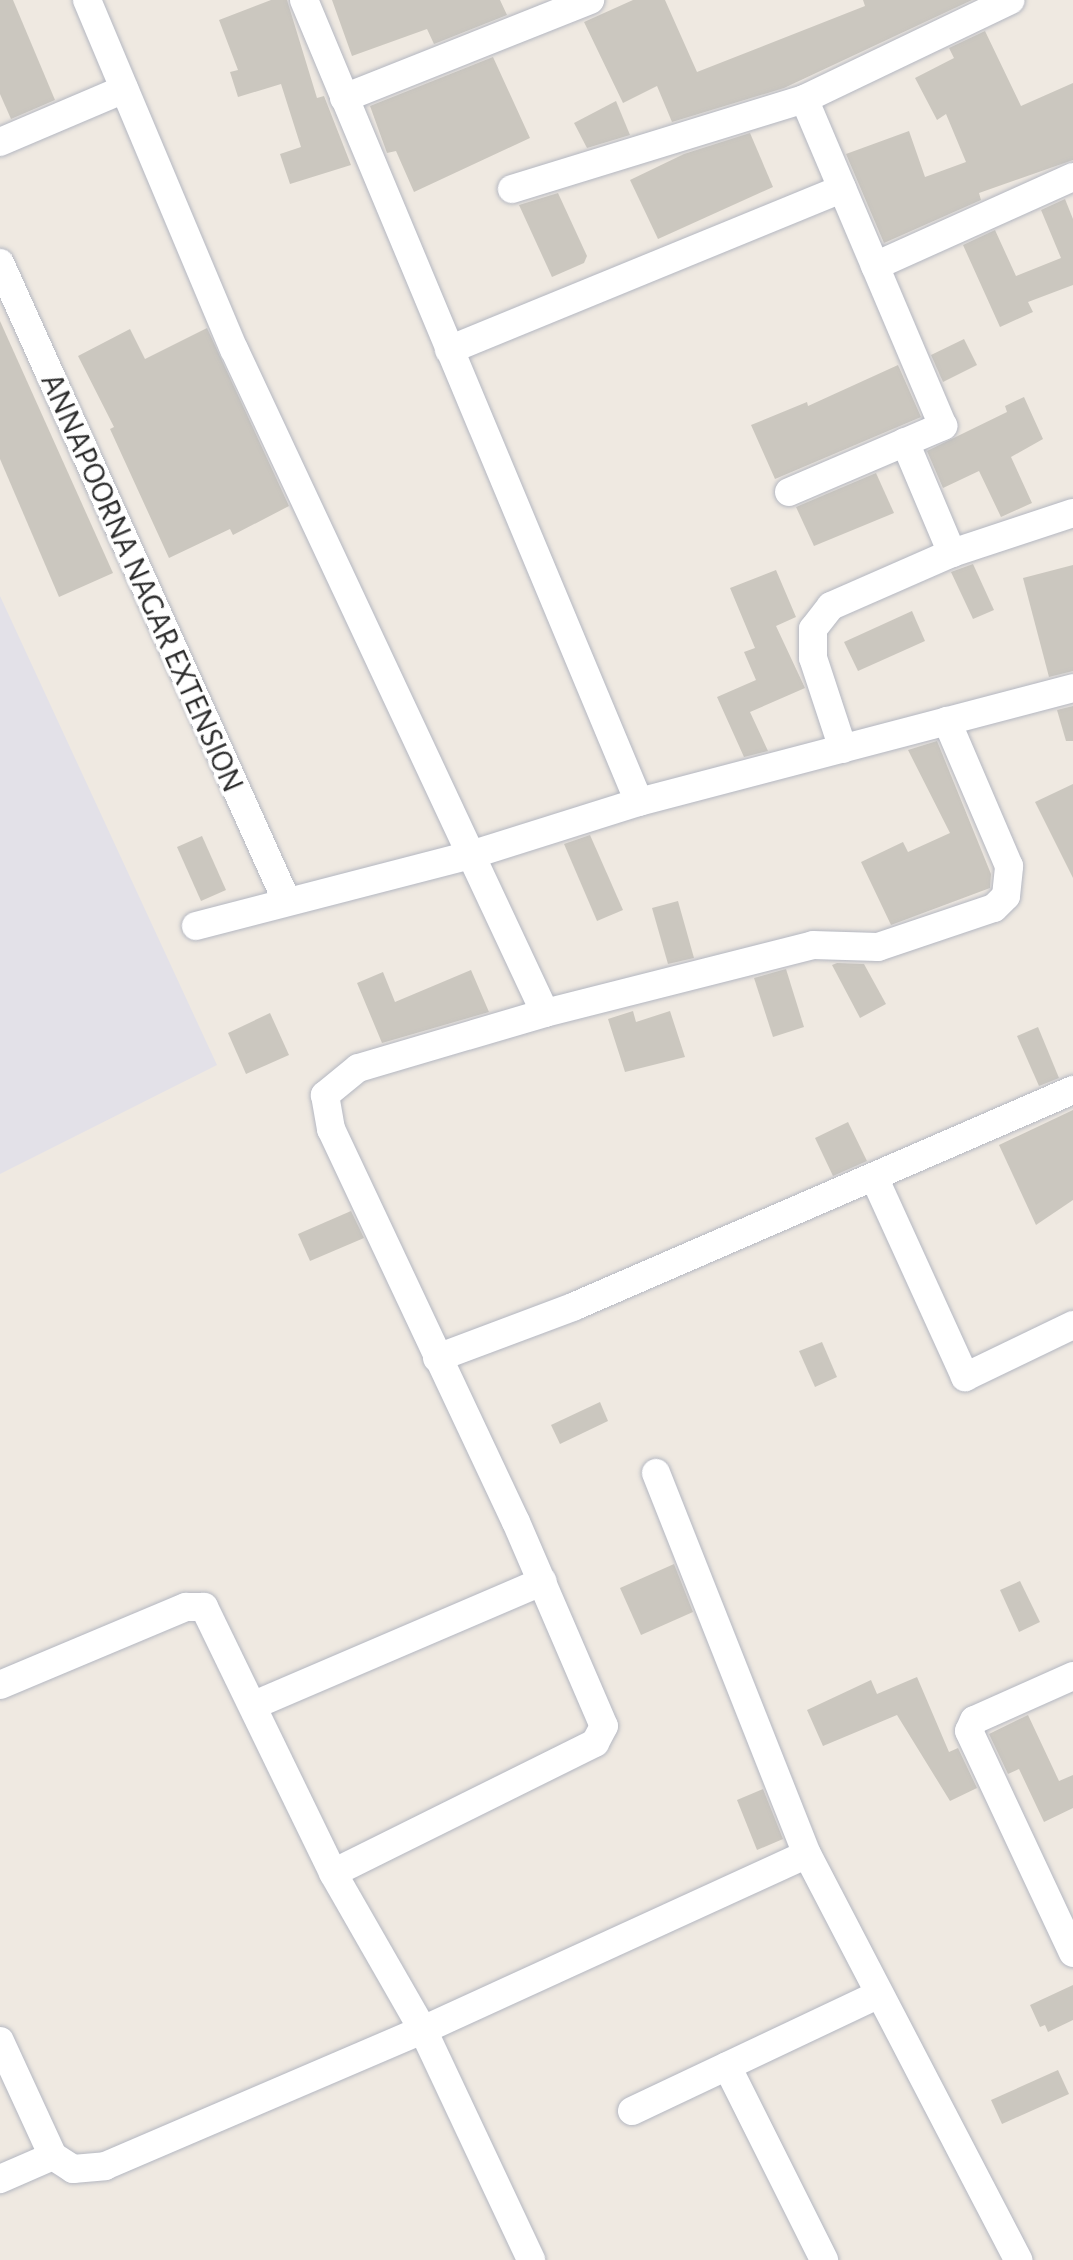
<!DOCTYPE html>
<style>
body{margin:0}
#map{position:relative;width:1073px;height:2260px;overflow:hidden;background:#efe9e1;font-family:"Alegreya Sans",sans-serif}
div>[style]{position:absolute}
.industrial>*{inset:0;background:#e3e1e8}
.building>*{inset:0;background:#cbc7bf}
.roads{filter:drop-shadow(0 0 2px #b4b7c1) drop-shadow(0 0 2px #b4b7c1)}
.minor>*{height:28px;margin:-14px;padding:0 14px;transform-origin:14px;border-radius:14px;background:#fff}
span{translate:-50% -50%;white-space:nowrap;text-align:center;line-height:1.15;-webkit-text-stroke:7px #fff;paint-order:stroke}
.street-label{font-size:32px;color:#2e2e2e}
</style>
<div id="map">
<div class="industrial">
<div style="clip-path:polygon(0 596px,217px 1065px,0 1174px)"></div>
</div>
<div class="building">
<div style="clip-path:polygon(0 0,13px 0,55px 100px,11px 119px,0 94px)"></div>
<div style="clip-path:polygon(271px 0,287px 0,317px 98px,324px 96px,351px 165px,290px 184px,280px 154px,301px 147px,281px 84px,238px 97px,230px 72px,238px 70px,219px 20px)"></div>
<div style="clip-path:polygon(332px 0,500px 0,507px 15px,434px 44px,427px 29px,352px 56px)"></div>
<div style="clip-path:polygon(633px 0,665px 0,697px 72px,865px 6px,863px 0,972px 0,784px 88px,672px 122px,657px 86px,623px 103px,584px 22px)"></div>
<div style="clip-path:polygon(985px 31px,1021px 106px,1073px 83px,1073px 160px,979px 193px,981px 200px,884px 243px,846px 154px,909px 131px,925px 177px,966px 162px,946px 114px,937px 120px,915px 78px,954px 58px,949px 48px)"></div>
<div style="clip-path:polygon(493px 57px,530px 138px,414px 192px,396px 151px,387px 153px,370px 106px)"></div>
<div style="clip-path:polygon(616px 101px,630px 135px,587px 148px,574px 123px)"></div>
<div style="clip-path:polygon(750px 133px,773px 187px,658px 239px,630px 180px,684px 154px)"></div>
<div style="clip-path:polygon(558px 193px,587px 256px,584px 263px,552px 277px,519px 205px)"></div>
<div style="clip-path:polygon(1065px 199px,1073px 219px,1073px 285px,1028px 302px,1033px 312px,1000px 327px,963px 245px,995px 230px,1016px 276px,1061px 258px,1041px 210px)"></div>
<div style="clip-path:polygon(0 321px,113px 573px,59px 597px,0 459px)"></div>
<div style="clip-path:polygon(207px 328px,289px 506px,233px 535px,230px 529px,169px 558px,110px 429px,114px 427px,78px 356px,130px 329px,145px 359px)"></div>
<div style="clip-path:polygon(964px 339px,977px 365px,943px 382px,931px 355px)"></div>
<div style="clip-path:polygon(898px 365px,921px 417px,775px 479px,751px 425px,807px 402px,808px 406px)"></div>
<div style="clip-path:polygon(1024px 397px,1043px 439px,1011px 457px,1032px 503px,1001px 517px,979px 471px,943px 488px,927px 451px,1007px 412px,1005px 406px)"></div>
<div style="clip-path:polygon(876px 473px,894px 513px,814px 546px,796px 507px)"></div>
<div style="clip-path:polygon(973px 564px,994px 610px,973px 619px,951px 572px)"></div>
<div style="clip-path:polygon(1073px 565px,1073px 671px,1049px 677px,1023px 578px)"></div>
<div style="clip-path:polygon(776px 570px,796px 617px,776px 626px,805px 688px,750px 712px,768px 751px,744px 757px,717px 697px,756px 680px,744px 652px,755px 648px,730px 588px)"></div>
<div style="clip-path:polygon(912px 611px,925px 641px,858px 671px,844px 642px)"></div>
<div style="clip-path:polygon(1073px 706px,1073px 741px,1066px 741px,1057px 710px)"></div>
<div style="clip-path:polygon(937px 741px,991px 874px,990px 888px,891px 925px,861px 862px,903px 842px,908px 852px,950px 833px,908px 750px)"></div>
<div style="clip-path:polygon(1073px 784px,1073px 878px,1035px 802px)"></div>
<div style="clip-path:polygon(590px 835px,623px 910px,597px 921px,564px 844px)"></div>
<div style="clip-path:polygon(202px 836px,226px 890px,201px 901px,177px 847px)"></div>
<div style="clip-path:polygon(678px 901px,694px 958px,668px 964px,652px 908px)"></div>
<div style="clip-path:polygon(837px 963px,864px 964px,886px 1004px,860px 1018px,832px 965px)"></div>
<div style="clip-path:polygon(786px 969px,804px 1027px,773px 1037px,754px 978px)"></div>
<div style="clip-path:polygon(471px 970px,489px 1012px,382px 1043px,357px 983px,383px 972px,395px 1002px)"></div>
<div style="clip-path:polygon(633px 1011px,636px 1022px,670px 1011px,685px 1057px,625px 1072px,608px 1019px)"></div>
<div style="clip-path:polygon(270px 1013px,289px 1055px,246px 1074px,228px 1033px)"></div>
<div style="clip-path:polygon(1038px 1027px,1059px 1078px,1039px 1086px,1017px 1036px)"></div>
<div style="clip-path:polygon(1073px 1110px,1073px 1200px,1036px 1225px,999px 1145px)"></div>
<div style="clip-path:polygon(848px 1122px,867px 1161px,833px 1176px,815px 1138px)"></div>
<div style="clip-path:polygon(351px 1211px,364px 1238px,310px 1261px,298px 1234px)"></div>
<div style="clip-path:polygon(822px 1342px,837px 1377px,815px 1387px,799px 1351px)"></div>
<div style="clip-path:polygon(600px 1402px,608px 1421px,560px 1444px,551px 1425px)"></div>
<div style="clip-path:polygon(674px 1564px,693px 1612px,641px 1635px,620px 1588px)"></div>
<div style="clip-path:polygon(1020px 1581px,1040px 1622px,1019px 1632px,1000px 1590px)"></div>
<div style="clip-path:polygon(917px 1677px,949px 1752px,958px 1748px,977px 1788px,950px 1801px,897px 1715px,823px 1746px,807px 1710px,871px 1680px,877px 1694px)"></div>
<div style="clip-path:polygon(1028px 1715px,1059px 1781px,1073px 1775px,1073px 1808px,1044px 1822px,1019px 1769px,1008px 1774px,989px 1734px)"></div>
<div style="clip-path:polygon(763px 1789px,783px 1839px,757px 1850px,737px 1800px)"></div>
<div style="clip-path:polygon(1073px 1985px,1073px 2020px,1048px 2032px,1045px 2025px,1040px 2027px,1030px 2005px)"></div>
<div style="clip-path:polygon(1058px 2070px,1069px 2094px,1002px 2124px,991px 2100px)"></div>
</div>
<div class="roads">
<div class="minor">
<div style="left:87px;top:0;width:379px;rotate:67.2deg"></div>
<div style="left:234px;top:349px;width:733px;rotate:64.9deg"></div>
<div style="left:545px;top:1013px;width:195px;rotate:163.6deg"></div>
<div style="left:358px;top:1068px;width:43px;rotate:140.7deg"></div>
<div style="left:325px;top:1095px;width:35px;rotate:80deg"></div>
<div style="left:331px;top:1129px;width:434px;rotate:64.8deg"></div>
<div style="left:516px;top:1522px;width:222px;rotate:66.7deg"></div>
<div style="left:604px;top:1726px;width:19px;rotate:118deg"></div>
<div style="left:595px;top:1743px;width:292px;rotate:153.6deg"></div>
<div style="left:304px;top:0;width:869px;rotate:67.33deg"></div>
<div style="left:344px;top:98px;width:265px;rotate:-21.7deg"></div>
<div style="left:0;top:142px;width:135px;rotate:-23.1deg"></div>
<div style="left:512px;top:189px;width:306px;rotate:-17.1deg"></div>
<div style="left:0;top:263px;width:700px;rotate:65.81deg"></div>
<div style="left:875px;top:266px;width:217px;rotate:-24.2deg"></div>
<div style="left:449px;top:350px;width:425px;rotate:-22.3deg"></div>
<div style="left:905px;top:442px;width:121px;rotate:67.1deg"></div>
<div style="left:952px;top:553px;width:127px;rotate:-18.3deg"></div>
<div style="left:789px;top:492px;width:168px;rotate:-23.2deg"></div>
<div style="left:943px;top:426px;width:355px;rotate:-113deg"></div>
<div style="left:804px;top:99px;width:229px;rotate:-25.6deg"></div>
<div style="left:843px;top:749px;width:96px;rotate:-108.2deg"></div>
<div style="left:813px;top:658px;width:29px;rotate:-90deg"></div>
<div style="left:813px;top:629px;width:29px;rotate:-52deg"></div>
<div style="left:831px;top:606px;width:132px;rotate:-23.7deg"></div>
<div style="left:196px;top:926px;width:287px;rotate:-14.5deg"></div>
<div style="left:474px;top:854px;width:173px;rotate:-17.5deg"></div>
<div style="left:639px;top:802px;width:449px;rotate:-14.7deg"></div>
<div style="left:545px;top:1013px;width:276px;rotate:-14.2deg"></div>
<div style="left:813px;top:945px;width:65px;rotate:1.8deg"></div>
<div style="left:878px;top:947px;width:122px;rotate:-18.6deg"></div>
<div style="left:994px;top:908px;width:17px;rotate:-45deg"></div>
<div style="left:1006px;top:896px;width:30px;rotate:-84deg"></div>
<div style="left:1009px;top:866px;width:158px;rotate:-113.2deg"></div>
<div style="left:874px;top:1177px;width:220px;rotate:65.5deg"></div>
<div style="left:965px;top:1377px;width:120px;rotate:-25.7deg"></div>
<div style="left:437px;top:1358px;width:147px;rotate:-20.6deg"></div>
<div style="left:575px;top:1306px;width:543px;rotate:-23.45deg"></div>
<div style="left:656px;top:1473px;width:410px;rotate:68.4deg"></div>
<div style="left:807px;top:1854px;width:458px;rotate:62.5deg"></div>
<div style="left:1073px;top:1676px;width:108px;rotate:156deg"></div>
<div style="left:974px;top:1720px;width:12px;rotate:114deg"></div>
<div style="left:969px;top:1731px;width:245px;rotate:64.9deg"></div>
<div style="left:0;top:1685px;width:202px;rotate:-22.8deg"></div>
<div style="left:186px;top:1607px;width:18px"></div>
<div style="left:204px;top:1607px;width:296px;rotate:64.1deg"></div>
<div style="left:333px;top:1873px;width:181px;rotate:60.2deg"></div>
<div style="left:423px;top:2030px;width:254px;rotate:64.8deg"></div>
<div style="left:254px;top:1705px;width:314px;rotate:-23.2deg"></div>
<div style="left:0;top:2041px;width:127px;rotate:65.3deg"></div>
<div style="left:53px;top:2156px;width:58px;rotate:156.5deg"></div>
<div style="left:727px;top:2066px;width:217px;rotate:63.4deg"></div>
<div style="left:632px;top:2111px;width:271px;rotate:-25.3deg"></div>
<div style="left:53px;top:2156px;width:24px;rotate:33deg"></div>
<div style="left:73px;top:2169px;width:32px;rotate:-5deg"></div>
<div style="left:105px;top:2166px;width:346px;rotate:-23.2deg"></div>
<div style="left:423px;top:2030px;width:422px;rotate:-24.6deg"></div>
</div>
</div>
<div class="street-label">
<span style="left:142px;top:583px;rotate:66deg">ANNAPOORNA NAGAR EXTENSION</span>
</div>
</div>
